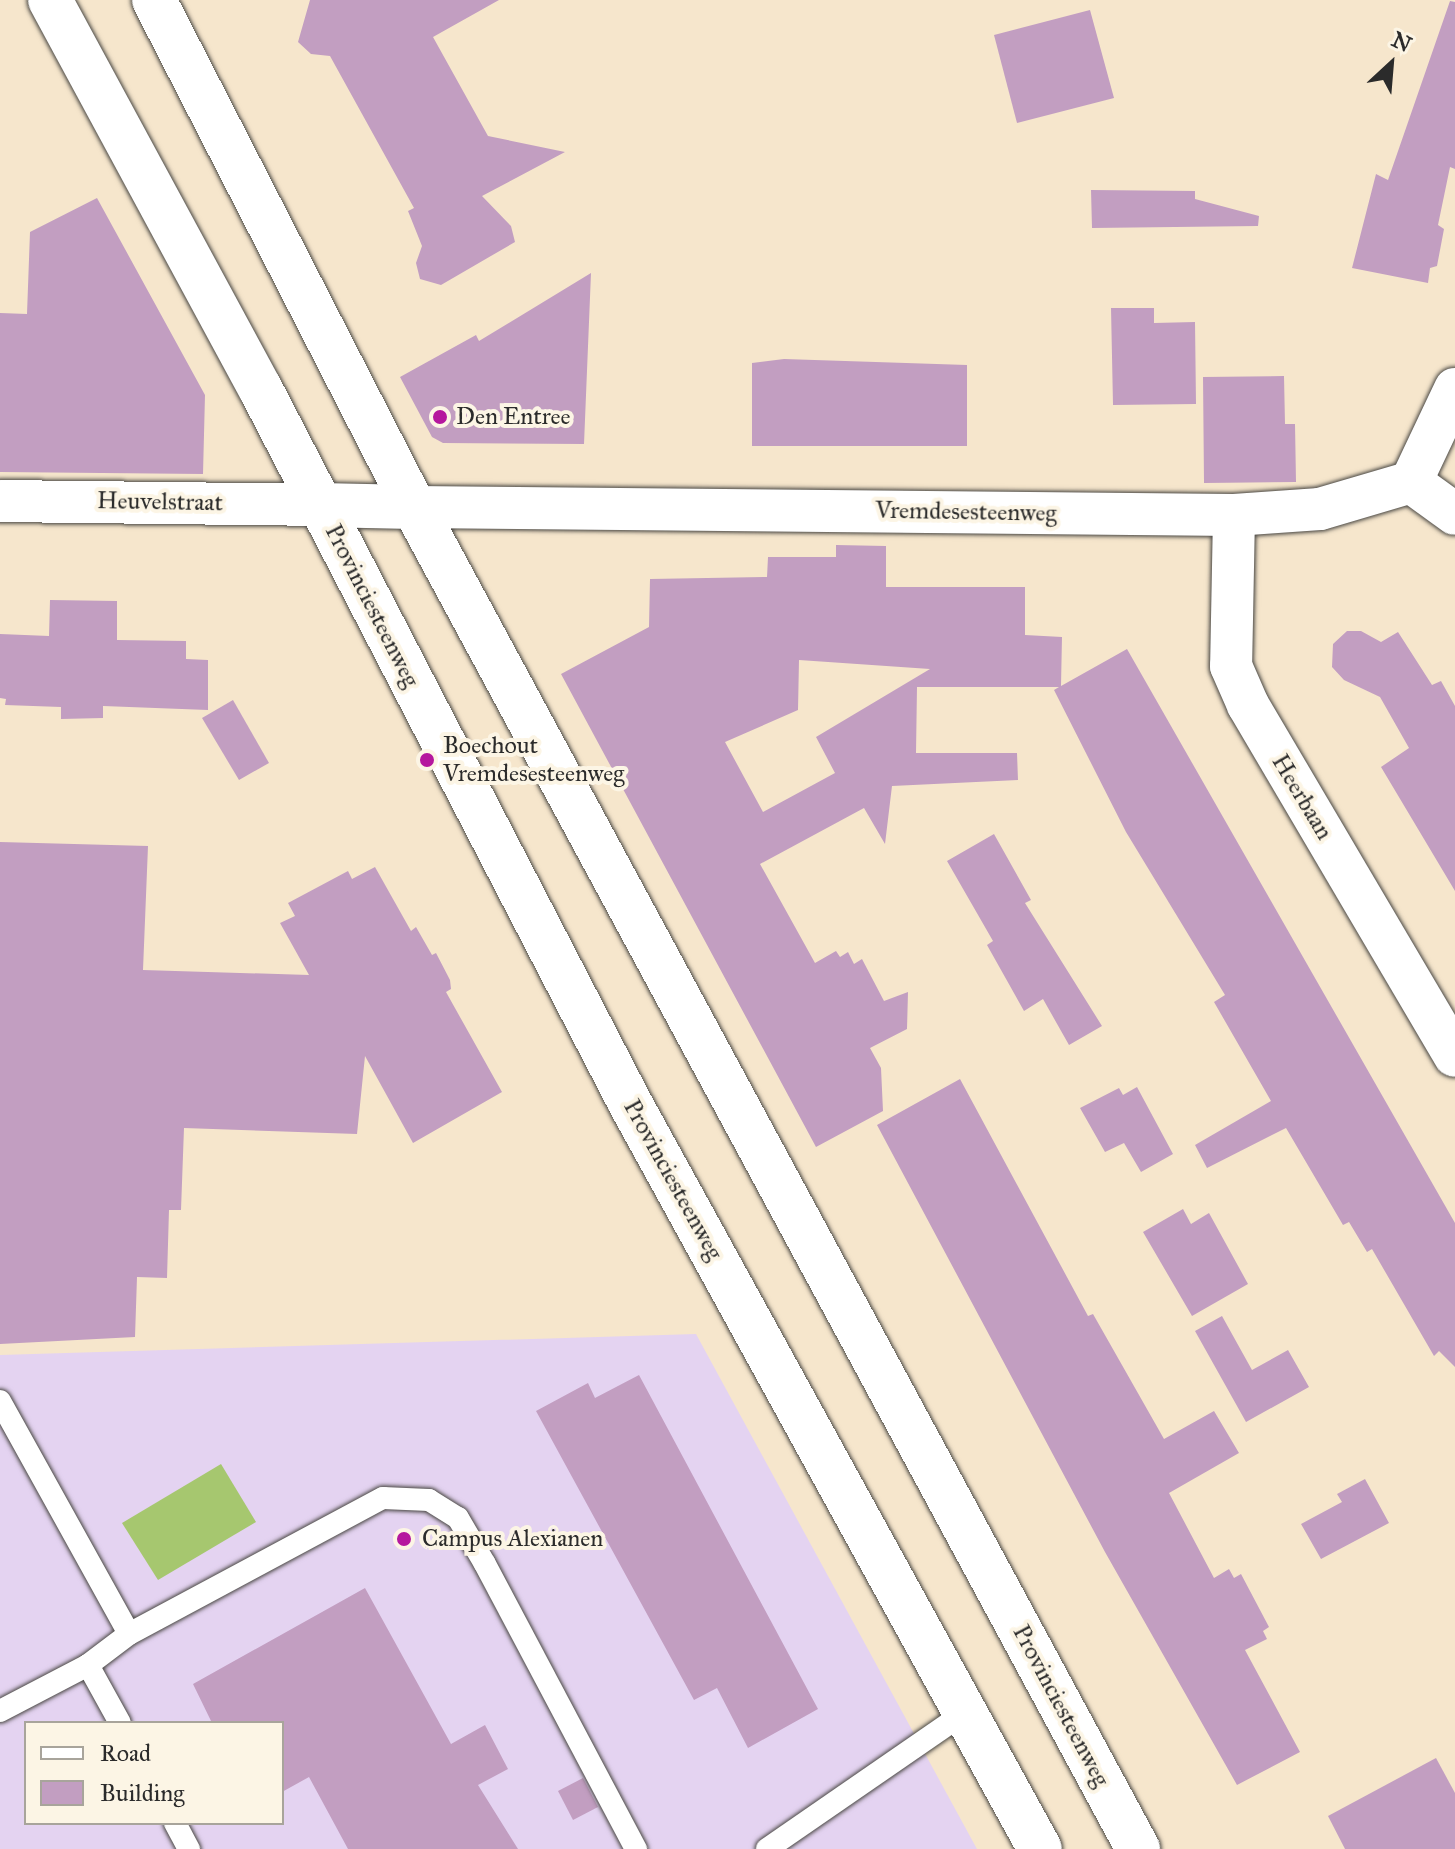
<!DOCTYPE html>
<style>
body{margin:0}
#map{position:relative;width:1455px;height:1849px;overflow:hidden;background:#f6e6cc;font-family:"IM FELL Great Primer",serif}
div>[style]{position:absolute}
.built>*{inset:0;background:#e4d3f1}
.green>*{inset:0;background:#a6c76f}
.building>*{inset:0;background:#c29ec1}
.roads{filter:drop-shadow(0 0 2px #494743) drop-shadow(0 0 2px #494743)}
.lane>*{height:22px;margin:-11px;padding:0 11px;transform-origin:11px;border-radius:11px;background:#fff}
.street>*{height:42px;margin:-21px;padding:0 21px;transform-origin:21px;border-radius:21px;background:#fff}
.primary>*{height:44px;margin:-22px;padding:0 22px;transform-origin:22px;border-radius:22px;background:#fff}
.dots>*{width:22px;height:22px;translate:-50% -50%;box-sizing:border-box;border:4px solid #fcf5e5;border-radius:50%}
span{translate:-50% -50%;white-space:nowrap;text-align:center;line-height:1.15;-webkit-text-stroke:8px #fcf5e5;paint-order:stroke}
.poi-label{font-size:24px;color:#2b2b2b}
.left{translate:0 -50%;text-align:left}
.street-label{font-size:24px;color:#2b2b2b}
.legend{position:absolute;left:24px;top:1721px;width:260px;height:104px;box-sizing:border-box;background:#fcf5e5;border:2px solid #a8a49b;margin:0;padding:10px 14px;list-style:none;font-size:24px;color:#2b2b2b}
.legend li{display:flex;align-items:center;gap:16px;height:40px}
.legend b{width:40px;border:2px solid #a8a49b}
.north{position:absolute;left:1351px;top:24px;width:80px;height:80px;-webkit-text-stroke:6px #fcf5e5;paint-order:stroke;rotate:26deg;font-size:22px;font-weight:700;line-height:32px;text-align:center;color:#2b2b2b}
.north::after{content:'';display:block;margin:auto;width:28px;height:36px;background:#2b2b2b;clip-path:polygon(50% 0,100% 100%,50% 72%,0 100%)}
</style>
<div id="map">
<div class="built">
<div style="clip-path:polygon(evenodd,696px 1334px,977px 1849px,0 1849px,0 1355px,696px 1334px,26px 1723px,282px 1723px,282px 1823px,26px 1823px,26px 1723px)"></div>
</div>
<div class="green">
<div style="clip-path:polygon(221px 1464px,256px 1522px,158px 1580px,122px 1523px)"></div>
</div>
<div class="building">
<div style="clip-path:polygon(310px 0,499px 0,433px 37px,488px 136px,565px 152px,482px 196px,511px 226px,515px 242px,441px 285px,420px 279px,416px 263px,422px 246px,408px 211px,414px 208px,330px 56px,311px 54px,298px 42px)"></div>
<div style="clip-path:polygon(1450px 1px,1455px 2px,1455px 169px,1450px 167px,1438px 225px,1444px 229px,1437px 266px,1430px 268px,1428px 283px,1352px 268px,1376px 174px,1388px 180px)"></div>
<div style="clip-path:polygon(1090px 10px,1114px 98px,1017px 123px,994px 35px)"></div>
<div style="clip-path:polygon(1091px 190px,1195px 191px,1195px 199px,1259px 216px,1258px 226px,1092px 228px)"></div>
<div style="clip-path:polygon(97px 198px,205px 395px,203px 474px,0 472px,0 313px,27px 314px,30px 232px)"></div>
<div style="clip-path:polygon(591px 273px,584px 444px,443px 443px,432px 437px,400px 377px,476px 335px,479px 341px)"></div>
<div style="clip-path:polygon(1111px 308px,1154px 308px,1154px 323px,1195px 322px,1196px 404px,1113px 405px)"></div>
<div style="clip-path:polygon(784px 359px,967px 365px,967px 446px,752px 446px,752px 363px)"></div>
<div style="clip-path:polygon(1284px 376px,1285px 424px,1295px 424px,1296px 482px,1204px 483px,1203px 377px)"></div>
<div style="clip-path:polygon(evenodd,836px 545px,886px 546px,886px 587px,1025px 587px,1025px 635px,1062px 637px,1061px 686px,1127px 649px,1455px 1223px,1455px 1367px,1439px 1351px,1434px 1356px,1372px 1249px,1367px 1252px,1349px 1222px,1343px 1225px,1286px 1128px,1207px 1168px,1195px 1145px,1271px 1101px,1214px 1002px,1225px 995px,1126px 832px,1054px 690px,1059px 687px,917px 687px,916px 753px,1017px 753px,1018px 780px,892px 786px,885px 844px,864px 808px,760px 864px,815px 963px,836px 951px,840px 957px,848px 952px,854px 964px,862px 959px,884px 1001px,908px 992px,907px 1029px,870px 1048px,881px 1068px,883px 1111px,816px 1147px,561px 674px,649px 627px,650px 579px,767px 577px,768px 557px,836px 557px,836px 545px,799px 660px,930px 669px,816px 737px,835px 773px,763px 812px,725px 742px,798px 710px,799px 660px)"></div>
<div style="clip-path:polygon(50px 600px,117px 601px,117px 640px,186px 641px,186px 659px,208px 660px,208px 710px,103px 706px,103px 718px,61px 719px,61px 707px,5px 705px,6px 699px,0 698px,0 634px,49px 636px)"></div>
<div style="clip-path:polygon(1347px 631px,1361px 631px,1381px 642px,1398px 632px,1432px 685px,1441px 681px,1455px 706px,1455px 891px,1381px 767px,1409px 748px,1380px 697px,1344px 680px,1332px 667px,1333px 644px)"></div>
<div style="clip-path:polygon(233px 700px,269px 763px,239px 780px,202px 718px)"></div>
<div style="clip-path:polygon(994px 834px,1031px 900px,1025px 903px,1102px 1026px,1069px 1045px,1043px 999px,1024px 1011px,987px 945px,993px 941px,947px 861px)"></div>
<div style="clip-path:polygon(0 842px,148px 846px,143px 970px,309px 975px,280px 923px,295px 916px,288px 903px,348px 871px,352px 879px,375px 867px,411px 931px,416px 927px,432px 955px,436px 953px,450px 980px,451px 989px,446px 992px,502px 1092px,413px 1143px,365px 1056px,357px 1134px,184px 1128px,181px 1210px,169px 1210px,167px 1278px,137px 1277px,135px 1337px,0 1344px)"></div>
<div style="clip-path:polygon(960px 1079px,1088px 1316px,1093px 1314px,1164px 1439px,1214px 1411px,1239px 1453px,1169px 1493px,1214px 1578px,1229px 1569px,1234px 1578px,1241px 1574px,1269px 1627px,1263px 1631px,1267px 1639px,1245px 1650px,1300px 1752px,1237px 1785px,1105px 1552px,877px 1125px)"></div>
<div style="clip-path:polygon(1137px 1087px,1173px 1154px,1141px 1172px,1124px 1143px,1105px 1152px,1080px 1108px,1119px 1088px,1123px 1095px)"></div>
<div style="clip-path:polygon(1183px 1209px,1191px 1224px,1209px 1213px,1248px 1284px,1192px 1316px,1143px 1232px)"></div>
<div style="clip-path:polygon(1222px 1316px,1252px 1370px,1288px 1350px,1309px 1387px,1246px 1422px,1195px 1331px)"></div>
<div style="clip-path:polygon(639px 1375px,818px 1709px,748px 1748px,717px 1688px,694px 1700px,536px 1411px,588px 1383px,595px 1398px)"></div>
<div style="clip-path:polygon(1365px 1479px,1389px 1523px,1321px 1559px,1301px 1524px,1342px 1502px,1337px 1494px)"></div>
<div style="clip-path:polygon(365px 1588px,451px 1744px,485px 1725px,508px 1769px,478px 1785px,518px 1849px,348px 1849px,309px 1777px,282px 1792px,282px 1723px,212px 1723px,193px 1684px)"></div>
<div style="clip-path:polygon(1436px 1758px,1455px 1793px,1455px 1849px,1345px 1849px,1328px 1816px)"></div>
<div style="clip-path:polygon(583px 1778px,598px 1807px,573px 1820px,558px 1791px)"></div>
</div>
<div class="roads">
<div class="lane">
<div style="left:0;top:1401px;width:266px;rotate:61deg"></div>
<div style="left:88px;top:1665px;width:66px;rotate:61.1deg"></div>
<div style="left:0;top:1711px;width:99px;rotate:-27.6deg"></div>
<div style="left:88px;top:1665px;width:51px;rotate:-37.1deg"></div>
<div style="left:129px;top:1634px;width:288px;rotate:-28.2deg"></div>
<div style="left:383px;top:1498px;width:46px;rotate:2.5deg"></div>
<div style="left:429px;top:1500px;width:34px;rotate:32deg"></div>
<div style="left:458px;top:1518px;width:53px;rotate:59.6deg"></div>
<div style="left:485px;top:1564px;width:323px;rotate:62.1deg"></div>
<div style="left:175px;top:1823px;width:30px;rotate:62deg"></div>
<div style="left:767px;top:1849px;width:238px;rotate:-34.6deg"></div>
</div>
<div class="street">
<div style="left:1411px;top:482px;width:54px;rotate:36deg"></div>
<div style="left:0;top:501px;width:319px;rotate:0.7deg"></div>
<div style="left:414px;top:507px;width:820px;rotate:0.56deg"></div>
<div style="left:1234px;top:515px;width:86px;rotate:-4deg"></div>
<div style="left:1320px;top:509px;width:95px;rotate:-16.5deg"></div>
<div style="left:1411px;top:482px;width:103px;rotate:-64.7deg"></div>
<div style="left:1234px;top:515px;width:151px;rotate:91.1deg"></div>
<div style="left:1231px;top:666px;width:43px;rotate:66.4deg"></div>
<div style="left:1248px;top:705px;width:407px;rotate:59.5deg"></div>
</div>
<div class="primary">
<div style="left:50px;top:0;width:441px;rotate:61.6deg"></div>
<div style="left:260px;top:388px;width:805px;rotate:62.64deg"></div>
<div style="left:630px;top:1103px;width:851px;rotate:61.21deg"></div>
<div style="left:154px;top:0;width:570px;rotate:62.85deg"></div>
<div style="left:414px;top:507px;width:1525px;rotate:61.65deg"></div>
<div style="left:319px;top:505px;width:95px;rotate:1.2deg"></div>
</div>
</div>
<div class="dots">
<div style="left:440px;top:417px;background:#b5179e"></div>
<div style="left:427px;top:760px;background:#b5179e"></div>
<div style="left:404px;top:1539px;background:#b5179e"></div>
</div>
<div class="poi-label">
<span class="left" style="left:456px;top:417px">Den Entree</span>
<span class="left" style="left:443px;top:760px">Boechout<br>Vremdesesteenweg</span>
<span class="left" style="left:422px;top:1539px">Campus Alexianen</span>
</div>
<div class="street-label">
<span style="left:160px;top:502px;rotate:1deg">Heuvelstraat</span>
<span style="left:966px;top:512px;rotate:1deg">Vremdesesteenweg</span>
<span style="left:372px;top:606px;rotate:63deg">Provinciesteenweg</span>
<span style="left:1302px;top:797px;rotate:59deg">Heerbaan</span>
<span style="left:673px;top:1180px;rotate:61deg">Provinciesteenweg</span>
<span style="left:1061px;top:1706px;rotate:62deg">Provinciesteenweg</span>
</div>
<ul class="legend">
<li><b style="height:10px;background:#fff"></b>Road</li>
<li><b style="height:22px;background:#c29ec1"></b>Building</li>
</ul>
<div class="north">N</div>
</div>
